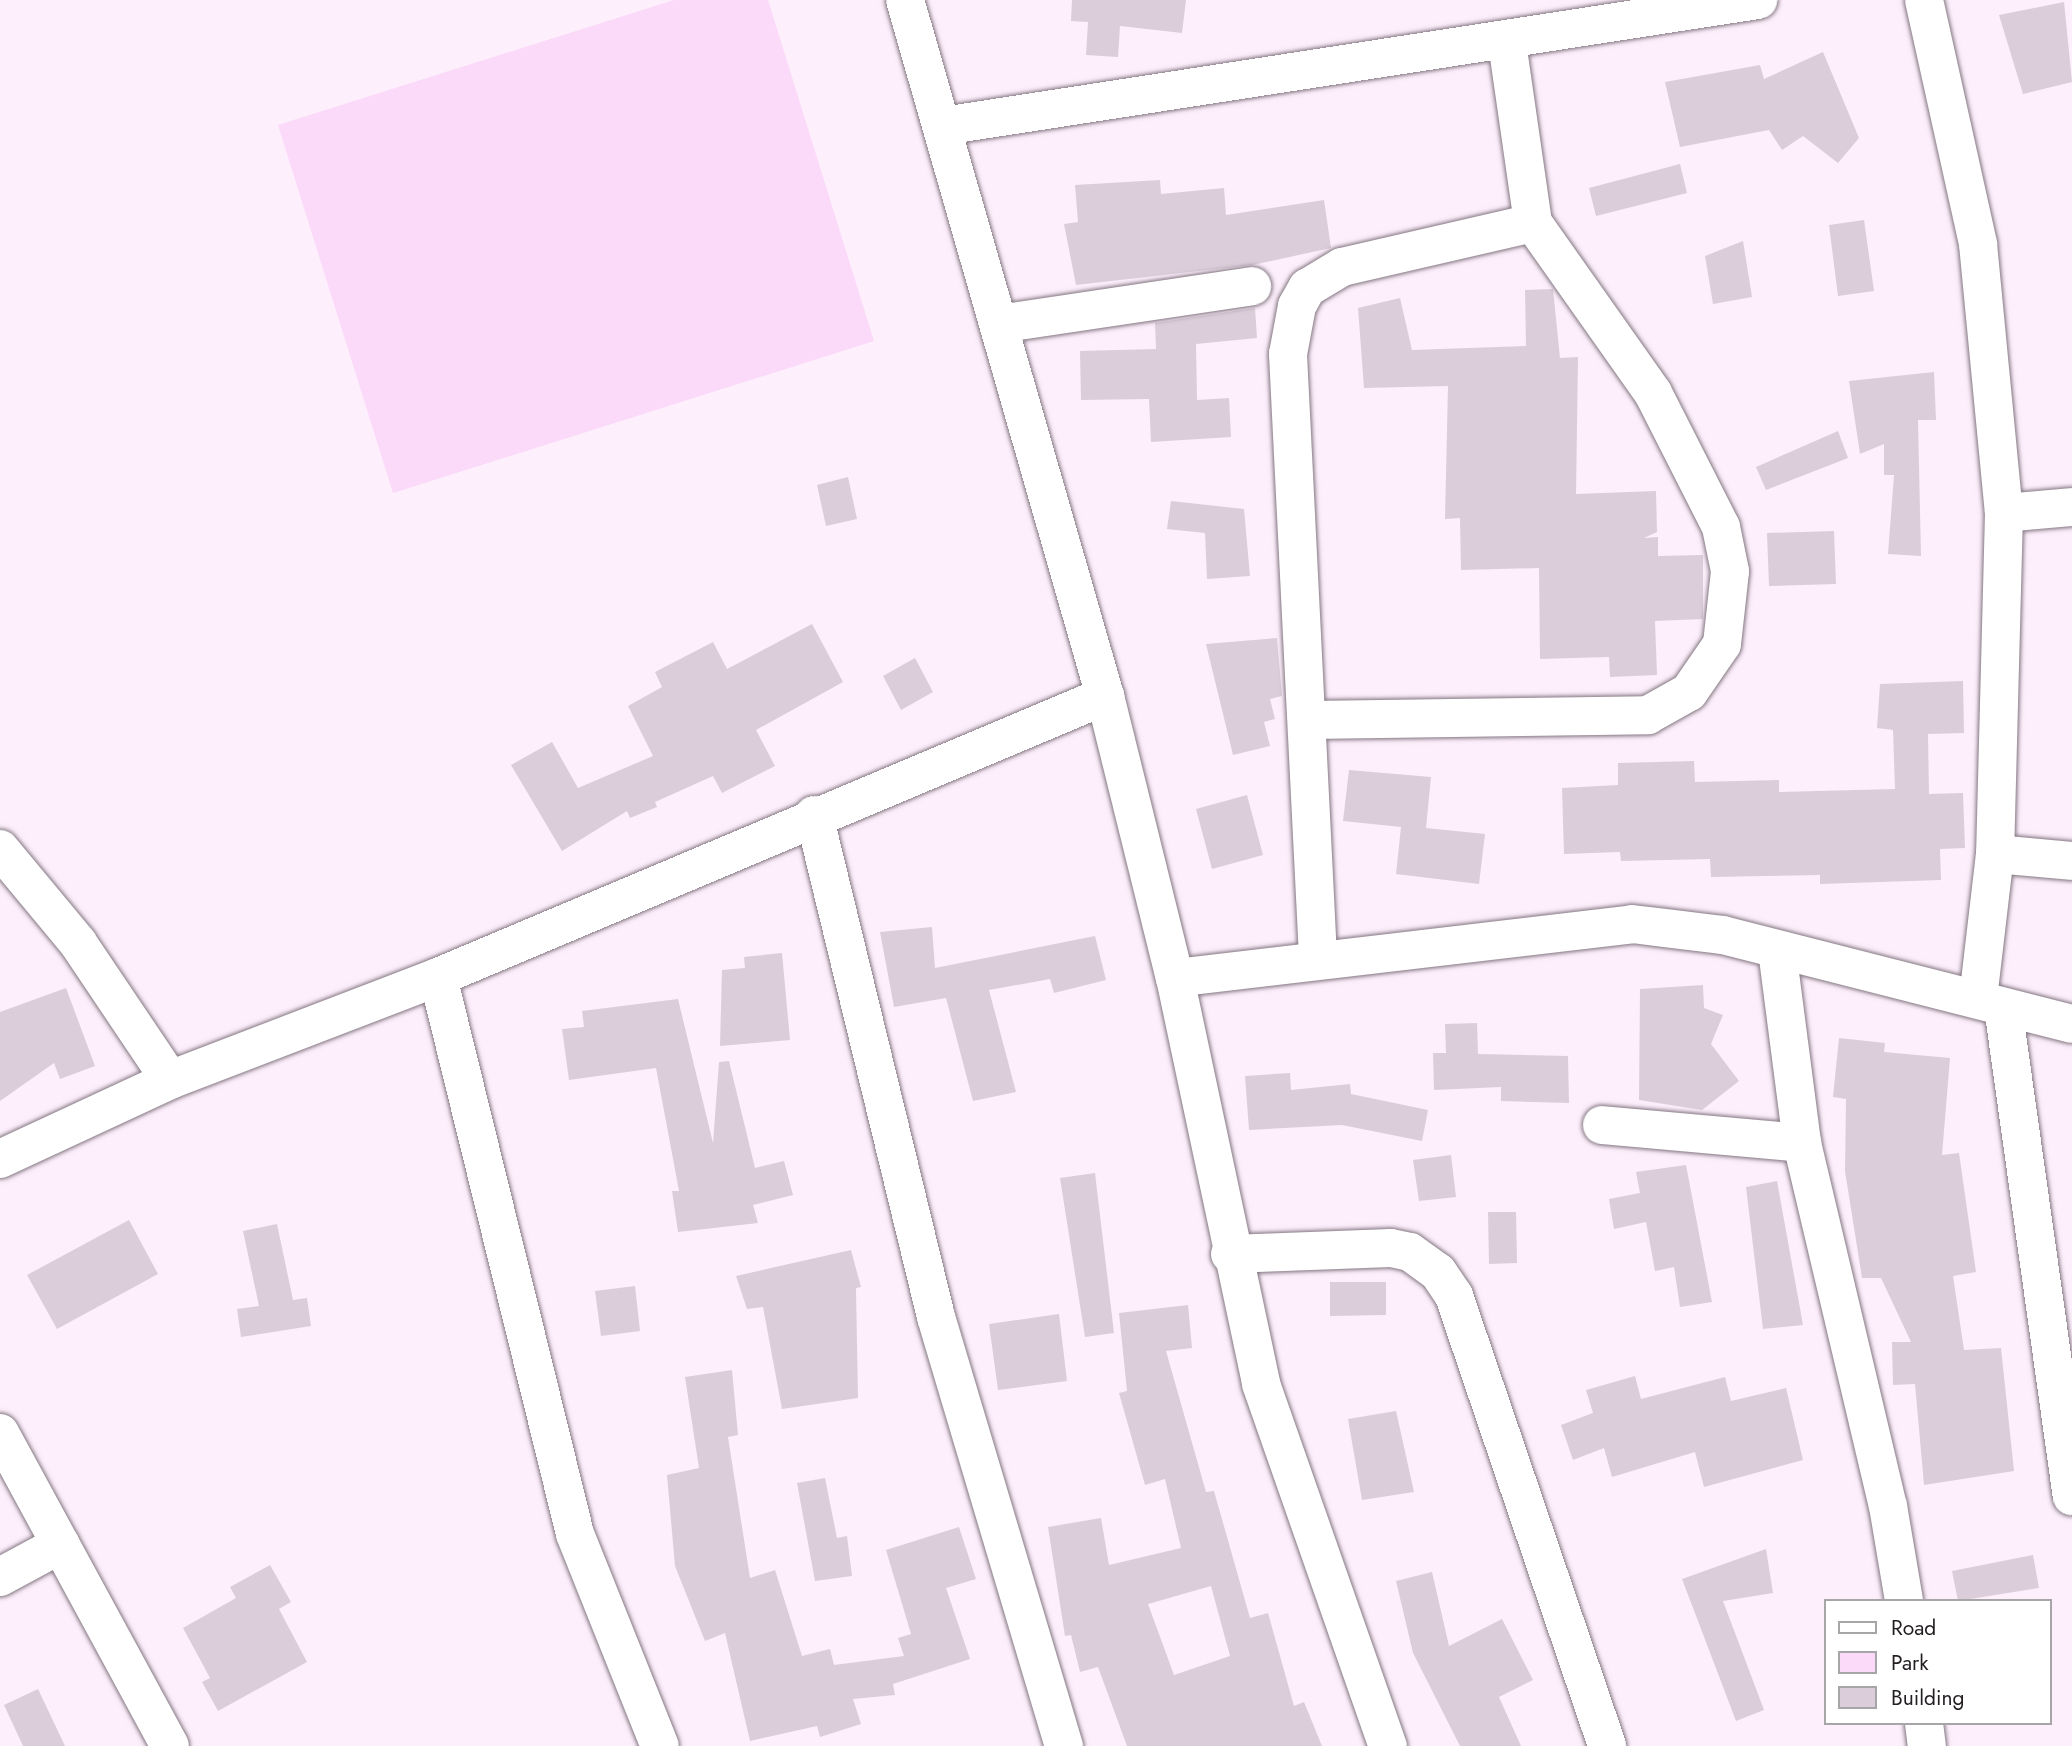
<!DOCTYPE html>
<style>
body{margin:0}
#map{position:relative;width:2072px;height:1746px;overflow:hidden;background:#fdeffb;font-family:Jost,sans-serif}
div>[style]{position:absolute}
.green>*{inset:0;background:#fbd9f9}
.building>*{inset:0;background:#dbceda}
.roads{filter:drop-shadow(0 0 2px #837782) drop-shadow(0 0 2px #837782)}
.minor>*{height:38px;margin:-19px;padding:0 19px;transform-origin:19px;border-radius:19px;background:#fff}
span{translate:-50% -50%;white-space:nowrap;text-align:center;line-height:1.15;-webkit-text-stroke:5px #fff;paint-order:stroke}
.legend{position:absolute;left:1824px;top:1599px;width:228px;height:126px;box-sizing:border-box;background:#fff;border:2px solid #a7a5a7;margin:0;padding:9px 12px;list-style:none;font-size:21px;color:#221e22}
.legend li{display:flex;align-items:center;gap:14px;height:35px}
.legend b{width:35px;border:2px solid #a7a5a7}
</style>
<div id="map">
<div class="green">
<div style="clip-path:polygon(674px 0,768px 0,874px 341px,393px 493px,278px 125px)"></div>
</div>
<div class="building">
<div style="clip-path:polygon(1072px 0,1186px 0,1182px 33px,1120px 26px,1118px 57px,1086px 55px,1088px 22px,1071px 21px)"></div>
<div style="clip-path:polygon(2064px 2px,2072px 82px,2023px 94px,1999px 15px)"></div>
<div style="clip-path:polygon(1823px 52px,1859px 138px,1838px 163px,1803px 136px,1782px 150px,1769px 130px,1680px 147px,1665px 82px,1760px 65px,1764px 79px)"></div>
<div style="clip-path:polygon(1680px 164px,1687px 193px,1596px 216px,1589px 188px)"></div>
<div style="clip-path:polygon(1160px 180px,1161px 194px,1224px 188px,1226px 215px,1324px 200px,1331px 248px,1252px 265px,1076px 285px,1064px 224px,1078px 222px,1075px 185px)"></div>
<div style="clip-path:polygon(1864px 220px,1874px 291px,1838px 296px,1829px 225px)"></div>
<div style="clip-path:polygon(1743px 241px,1752px 297px,1713px 304px,1705px 256px)"></div>
<div style="clip-path:polygon(1553px 289px,1560px 358px,1578px 357px,1576px 494px,1656px 491px,1657px 532px,1644px 538px,1658px 537px,1658px 556px,1703px 555px,1703px 619px,1655px 621px,1657px 675px,1610px 677px,1609px 657px,1540px 659px,1539px 568px,1461px 570px,1460px 518px,1445px 519px,1448px 386px,1364px 388px,1358px 308px,1400px 298px,1412px 350px,1526px 346px,1525px 290px)"></div>
<div style="clip-path:polygon(1255px 308px,1257px 338px,1196px 344px,1197px 400px,1229px 398px,1231px 437px,1151px 442px,1149px 399px,1081px 400px,1080px 351px,1156px 349px,1155px 323px)"></div>
<div style="clip-path:polygon(1934px 372px,1936px 420px,1918px 420px,1921px 556px,1888px 554px,1894px 475px,1884px 475px,1884px 444px,1860px 454px,1849px 381px)"></div>
<div style="clip-path:polygon(1838px 431px,1848px 458px,1766px 490px,1756px 467px)"></div>
<div style="clip-path:polygon(848px 477px,857px 519px,826px 526px,817px 485px)"></div>
<div style="clip-path:polygon(1171px 501px,1244px 509px,1250px 576px,1207px 579px,1205px 533px,1167px 529px)"></div>
<div style="clip-path:polygon(1834px 531px,1836px 584px,1769px 586px,1767px 533px)"></div>
<div style="clip-path:polygon(812px 624px,843px 682px,756px 730px,775px 766px,722px 793px,713px 776px,655px 802px,657px 807px,630px 818px,627px 811px,562px 851px,511px 765px,552px 742px,578px 788px,653px 756px,628px 706px,662px 687px,655px 672px,713px 642px,727px 669px)"></div>
<div style="clip-path:polygon(1277px 638px,1282px 696px,1270px 699px,1275px 719px,1264px 722px,1270px 746px,1233px 755px,1206px 644px)"></div>
<div style="clip-path:polygon(915px 658px,933px 692px,901px 710px,883px 676px)"></div>
<div style="clip-path:polygon(1963px 681px,1964px 733px,1928px 734px,1929px 794px,1963px 793px,1965px 848px,1940px 849px,1941px 880px,1820px 884px,1820px 875px,1711px 877px,1710px 859px,1621px 861px,1620px 852px,1564px 854px,1562px 788px,1618px 785px,1618px 763px,1694px 761px,1695px 782px,1779px 780px,1779px 792px,1895px 789px,1893px 730px,1877px 728px,1880px 684px)"></div>
<div style="clip-path:polygon(1349px 770px,1431px 777px,1426px 828px,1485px 834px,1479px 884px,1396px 874px,1401px 827px,1343px 821px)"></div>
<div style="clip-path:polygon(1247px 795px,1263px 855px,1212px 869px,1196px 809px)"></div>
<div style="clip-path:polygon(932px 927px,935px 968px,1095px 936px,1106px 980px,1054px 993px,1050px 979px,989px 990px,1016px 1092px,973px 1101px,946px 998px,894px 1007px,880px 932px)"></div>
<div style="clip-path:polygon(782px 953px,790px 1040px,720px 1046px,722px 970px,745px 968px,744px 957px)"></div>
<div style="clip-path:polygon(1703px 985px,1704px 1008px,1723px 1015px,1711px 1044px,1739px 1081px,1702px 1110px,1639px 1100px,1640px 989px)"></div>
<div style="clip-path:polygon(66px 988px,95px 1066px,60px 1079px,54px 1063px,0 1101px,0 1012px)"></div>
<div style="clip-path:polygon(678px 999px,713px 1143px,719px 1062px,729px 1061px,755px 1168px,784px 1161px,793px 1195px,753px 1205px,758px 1223px,678px 1232px,672px 1191px,679px 1191px,656px 1068px,569px 1080px,562px 1029px,584px 1027px,582px 1011px)"></div>
<div style="clip-path:polygon(1477px 1023px,1478px 1054px,1568px 1056px,1569px 1103px,1501px 1101px,1501px 1087px,1434px 1090px,1433px 1053px,1446px 1053px,1445px 1024px)"></div>
<div style="clip-path:polygon(1839px 1038px,1885px 1043px,1884px 1052px,1950px 1058px,1942px 1155px,1959px 1153px,1976px 1272px,1953px 1276px,1964px 1350px,2001px 1348px,2014px 1471px,1924px 1485px,1915px 1384px,1893px 1385px,1892px 1342px,1911px 1342px,1881px 1278px,1862px 1278px,1845px 1171px,1846px 1099px,1833px 1097px)"></div>
<div style="clip-path:polygon(1290px 1073px,1291px 1090px,1350px 1084px,1351px 1094px,1428px 1110px,1422px 1141px,1342px 1125px,1249px 1130px,1245px 1076px)"></div>
<div style="clip-path:polygon(1451px 1155px,1456px 1197px,1419px 1201px,1413px 1160px)"></div>
<div style="clip-path:polygon(1686px 1165px,1712px 1302px,1680px 1307px,1674px 1267px,1655px 1271px,1646px 1222px,1614px 1229px,1609px 1199px,1640px 1193px,1636px 1172px)"></div>
<div style="clip-path:polygon(1095px 1173px,1114px 1333px,1085px 1337px,1060px 1178px)"></div>
<div style="clip-path:polygon(1777px 1181px,1803px 1325px,1763px 1329px,1746px 1187px)"></div>
<div style="clip-path:polygon(1488px 1212px,1516px 1212px,1517px 1263px,1489px 1264px)"></div>
<div style="clip-path:polygon(129px 1220px,158px 1274px,57px 1329px,27px 1275px)"></div>
<div style="clip-path:polygon(277px 1224px,293px 1300px,307px 1298px,311px 1326px,241px 1337px,237px 1309px,259px 1306px,243px 1231px)"></div>
<div style="clip-path:polygon(851px 1250px,861px 1287px,856px 1288px,858px 1398px,782px 1409px,763px 1307px,747px 1309px,736px 1276px)"></div>
<div style="clip-path:polygon(1330px 1282px,1386px 1282px,1386px 1315px,1330px 1316px)"></div>
<div style="clip-path:polygon(635px 1286px,640px 1331px,601px 1336px,595px 1291px)"></div>
<div style="clip-path:polygon(evenodd,1188px 1305px,1192px 1348px,1166px 1351px,1206px 1492px,1214px 1491px,1250px 1618px,1268px 1613px,1294px 1706px,1304px 1702px,1322px 1746px,1127px 1746px,1098px 1667px,1080px 1672px,1071px 1635px,1065px 1636px,1048px 1527px,1101px 1518px,1109px 1565px,1181px 1548px,1165px 1479px,1145px 1485px,1119px 1393px,1127px 1391px,1119px 1313px,1188px 1305px,1211px 1586px,1230px 1656px,1174px 1675px,1148px 1604px,1211px 1586px)"></div>
<div style="clip-path:polygon(1059px 1314px,1067px 1381px,998px 1390px,989px 1324px)"></div>
<div style="clip-path:polygon(732px 1370px,738px 1435px,728px 1437px,750px 1578px,775px 1570px,802px 1656px,830px 1649px,834px 1665px,904px 1656px,898px 1638px,911px 1634px,886px 1550px,959px 1527px,976px 1579px,946px 1588px,970px 1659px,893px 1684px,895px 1695px,853px 1699px,861px 1724px,820px 1737px,817px 1726px,750px 1741px,725px 1633px,705px 1641px,675px 1566px,667px 1475px,699px 1468px,685px 1377px)"></div>
<div style="clip-path:polygon(1635px 1376px,1641px 1399px,1725px 1377px,1731px 1401px,1786px 1388px,1803px 1460px,1704px 1487px,1695px 1452px,1612px 1477px,1604px 1448px,1573px 1460px,1561px 1425px,1593px 1413px,1586px 1390px)"></div>
<div style="clip-path:polygon(1396px 1411px,1414px 1492px,1362px 1500px,1348px 1419px)"></div>
<div style="clip-path:polygon(825px 1478px,837px 1538px,847px 1536px,852px 1576px,815px 1581px,797px 1483px)"></div>
<div style="clip-path:polygon(1766px 1549px,1773px 1593px,1723px 1601px,1764px 1710px,1736px 1721px,1682px 1579px)"></div>
<div style="clip-path:polygon(2033px 1555px,2039px 1588px,1958px 1601px,1952px 1571px)"></div>
<div style="clip-path:polygon(270px 1565px,291px 1602px,279px 1609px,307px 1662px,218px 1711px,202px 1682px,210px 1678px,183px 1628px,236px 1598px,230px 1587px)"></div>
<div style="clip-path:polygon(1432px 1572px,1449px 1646px,1502px 1619px,1533px 1680px,1499px 1697px,1521px 1746px,1460px 1746px,1413px 1653px,1396px 1581px)"></div>
<div style="clip-path:polygon(38px 1689px,65px 1746px,23px 1746px,4px 1705px)"></div>
</div>
<div class="roads">
<div class="minor">
<div style="left:905px;top:0;width:724px;rotate:73.97deg"></div>
<div style="left:1105px;top:696px;width:291px;rotate:76.1deg"></div>
<div style="left:1175px;top:978px;width:415px;rotate:78deg"></div>
<div style="left:1261px;top:1384px;width:384px;rotate:70.7deg"></div>
<div style="left:1924px;top:0;width:250px;rotate:77.5deg"></div>
<div style="left:1978px;top:244px;width:270px;rotate:84.5deg"></div>
<div style="left:2004px;top:513px;width:341px;rotate:91.5deg"></div>
<div style="left:1995px;top:854px;width:146px;rotate:96.7deg"></div>
<div style="left:943px;top:126px;width:825px;rotate:-8.79deg"></div>
<div style="left:999px;top:324px;width:256px;rotate:-8.5deg"></div>
<div style="left:2004px;top:513px;width:68px;rotate:-5deg"></div>
<div style="left:1310px;top:720px;width:338px;rotate:-0.8deg"></div>
<div style="left:1648px;top:715px;width:47px;rotate:-29.3deg"></div>
<div style="left:1689px;top:692px;width:58px;rotate:-55.5deg"></div>
<div style="left:1722px;top:644px;width:73px;rotate:-83.7deg"></div>
<div style="left:1730px;top:571px;width:45px;rotate:-101.6deg"></div>
<div style="left:1721px;top:527px;width:150px;rotate:-116.9deg"></div>
<div style="left:1653px;top:393px;width:208px;rotate:-125.2deg"></div>
<div style="left:1533px;top:223px;width:182px;rotate:-98.2deg"></div>
<div style="left:814px;top:815px;width:517px;rotate:76.34deg"></div>
<div style="left:936px;top:1317px;width:448px;rotate:73.4deg"></div>
<div style="left:0;top:849px;width:122px;rotate:50.3deg"></div>
<div style="left:78px;top:943px;width:165px;rotate:56.1deg"></div>
<div style="left:1995px;top:854px;width:77px;rotate:5.2deg"></div>
<div style="left:1777px;top:950px;width:195px;rotate:82.6deg"></div>
<div style="left:1802px;top:1143px;width:373px;rotate:76.7deg"></div>
<div style="left:1888px;top:1506px;width:96px;rotate:80.4deg"></div>
<div style="left:1318px;top:957px;width:604px;rotate:-92.85deg"></div>
<div style="left:1288px;top:354px;width:49px;rotate:-79.4deg"></div>
<div style="left:1297px;top:306px;width:21px;rotate:-61deg"></div>
<div style="left:1307px;top:288px;width:41px;rotate:-31deg"></div>
<div style="left:1342px;top:267px;width:196px;rotate:-13deg"></div>
<div style="left:438px;top:977px;width:574px;rotate:76.18deg"></div>
<div style="left:575px;top:1534px;width:228px;rotate:68.2deg"></div>
<div style="left:1175px;top:978px;width:460px;rotate:-6.7deg"></div>
<div style="left:1632px;top:924px;width:92px;rotate:6.9deg"></div>
<div style="left:1723px;top:935px;width:360px;rotate:14.3deg"></div>
<div style="left:2003px;top:1007px;width:494px;rotate:82deg"></div>
<div style="left:1602px;top:1125px;width:201px;rotate:5.1deg"></div>
<div style="left:0;top:1159px;width:187px;rotate:-24.9deg"></div>
<div style="left:170px;top:1080px;width:287px;rotate:-21deg"></div>
<div style="left:438px;top:977px;width:724px;rotate:-22.85deg"></div>
<div style="left:1230px;top:1254px;width:161px;rotate:-2.1deg"></div>
<div style="left:1391px;top:1248px;width:19px;rotate:12deg"></div>
<div style="left:1410px;top:1252px;width:34px;rotate:36deg"></div>
<div style="left:1438px;top:1272px;width:29px;rotate:56deg"></div>
<div style="left:1454px;top:1296px;width:475px;rotate:71.2deg"></div>
<div style="left:0;top:1433px;width:356px;rotate:61.5deg"></div>
<div style="left:0;top:1577px;width:69px;rotate:-28.4deg"></div>
<div style="left:1924px;top:1723px;width:23px;rotate:83deg"></div>
</div>
</div>
<ul class="legend">
<li><b style="height:9px;background:#fff"></b>Road</li>
<li><b style="height:19px;background:#fbd9f9"></b>Park</li>
<li><b style="height:19px;background:#dbceda"></b>Building</li>
</ul>
</div>
